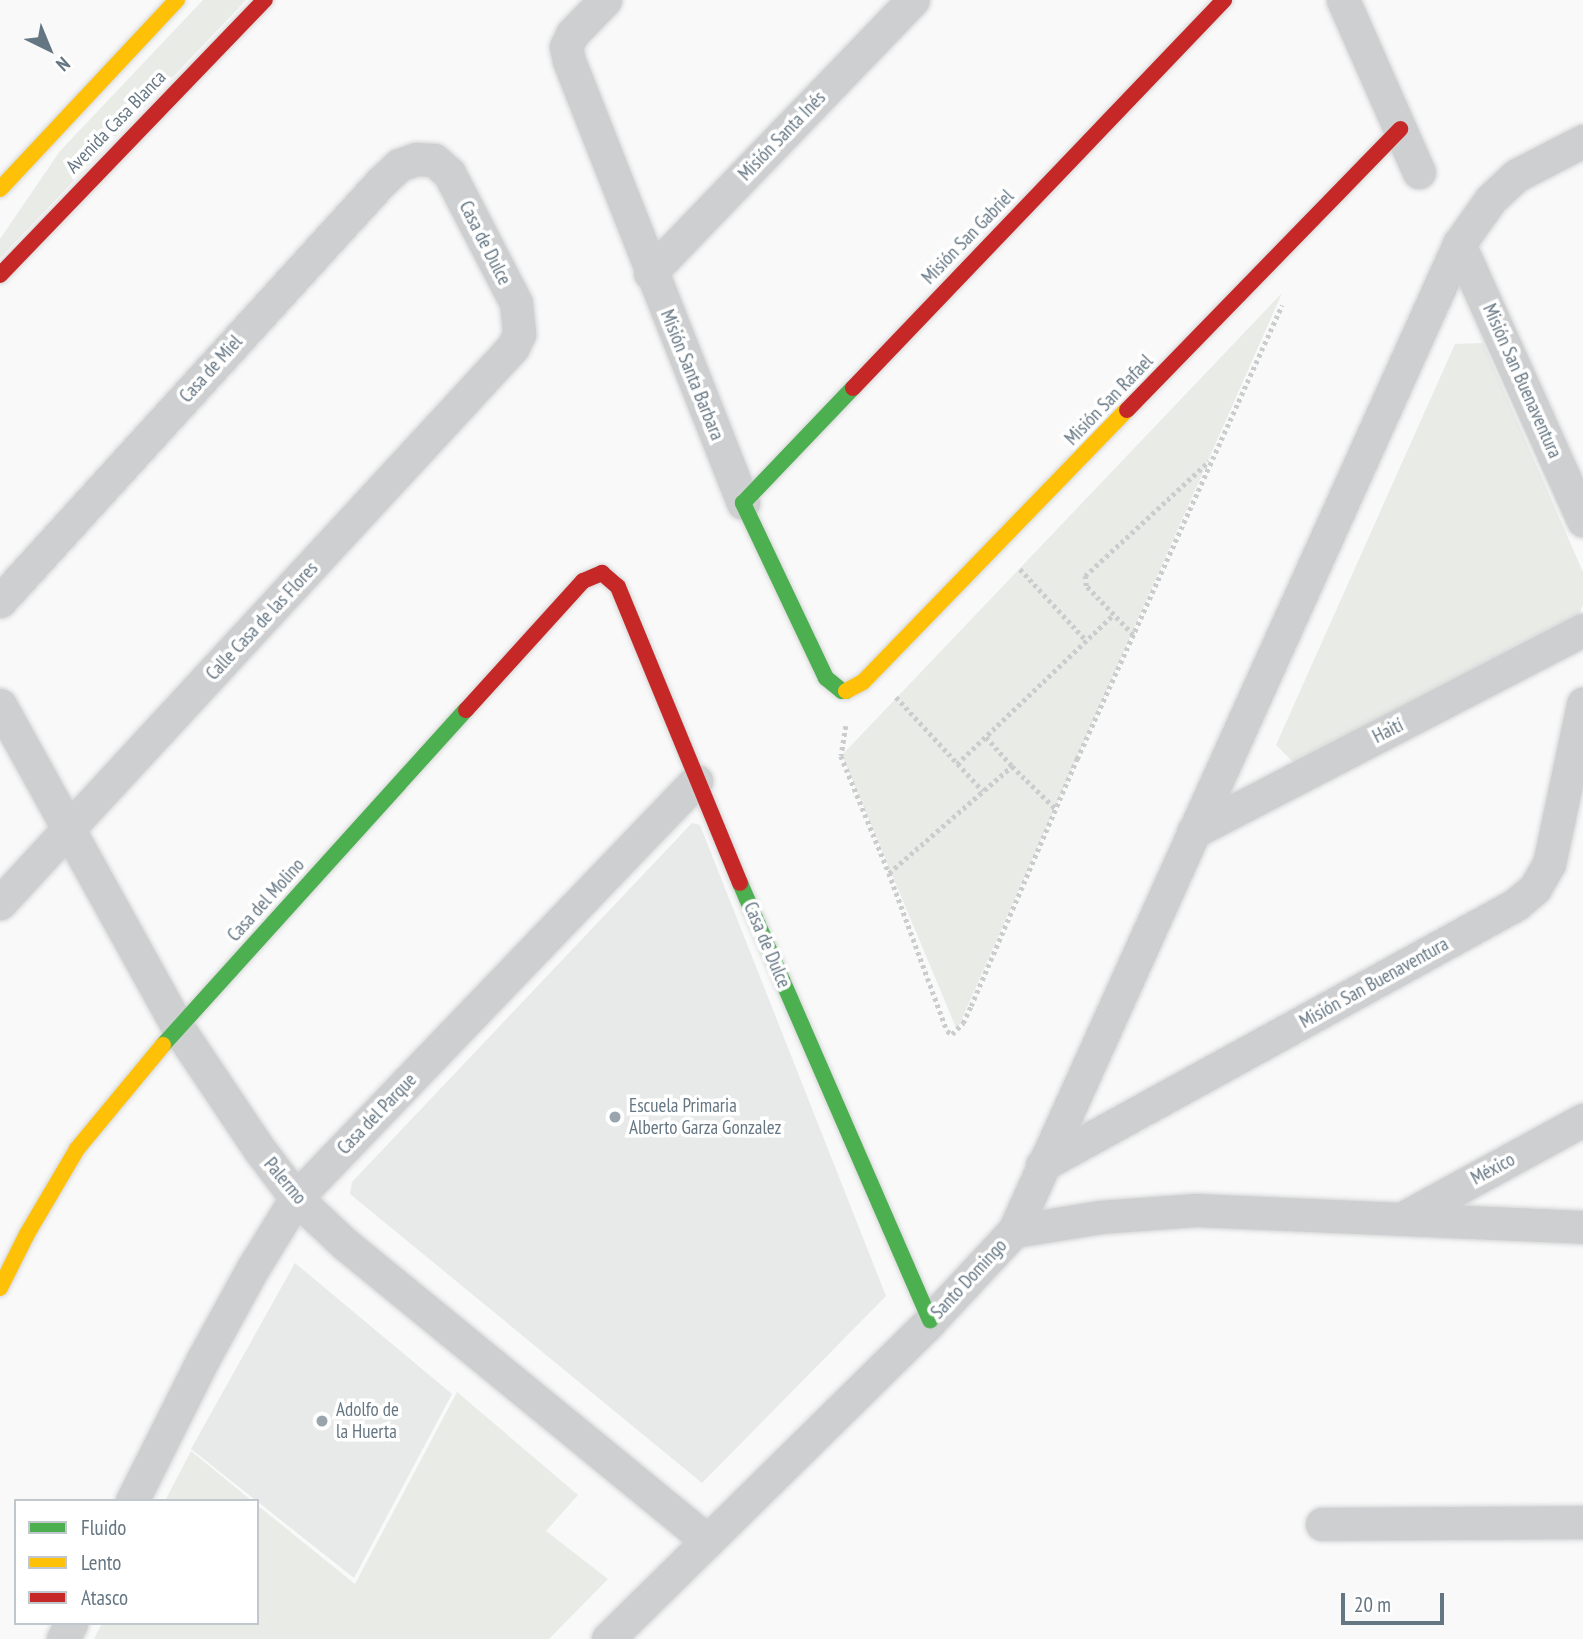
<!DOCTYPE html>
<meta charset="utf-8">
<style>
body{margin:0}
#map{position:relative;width:1583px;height:1639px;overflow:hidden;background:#f9f9f9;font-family:"PT Sans Narrow",sans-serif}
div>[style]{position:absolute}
.built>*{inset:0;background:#e8e9e9}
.green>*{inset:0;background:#e8ebe6}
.path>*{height:4.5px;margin-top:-2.25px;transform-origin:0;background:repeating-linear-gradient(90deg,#cbcccd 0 3.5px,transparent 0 7px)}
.roads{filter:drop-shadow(0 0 2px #d5d6d7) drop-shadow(0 0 2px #d5d6d7)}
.street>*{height:33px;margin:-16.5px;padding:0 16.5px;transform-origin:16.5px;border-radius:16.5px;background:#cecfd0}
.fast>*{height:16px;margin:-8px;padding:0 8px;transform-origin:8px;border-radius:8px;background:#4caf50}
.slow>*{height:16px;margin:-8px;padding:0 8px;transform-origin:8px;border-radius:8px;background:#ffc107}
.jam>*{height:16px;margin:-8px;padding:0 8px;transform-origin:8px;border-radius:8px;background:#c62828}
.dots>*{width:19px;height:19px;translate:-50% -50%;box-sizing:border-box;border:4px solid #fff;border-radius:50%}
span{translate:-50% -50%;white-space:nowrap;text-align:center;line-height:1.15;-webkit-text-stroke:7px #fff;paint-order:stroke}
.street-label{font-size:19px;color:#657683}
.poi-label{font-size:19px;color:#657683}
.left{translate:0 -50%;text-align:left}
.legend{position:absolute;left:14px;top:1499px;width:245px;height:126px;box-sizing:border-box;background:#fff;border:2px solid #c1c8cd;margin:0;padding:9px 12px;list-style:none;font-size:21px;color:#657683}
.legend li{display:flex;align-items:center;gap:14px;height:35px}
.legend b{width:35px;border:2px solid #c1c8cd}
.north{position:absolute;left:14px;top:14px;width:70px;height:70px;-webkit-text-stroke:5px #fff;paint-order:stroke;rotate:137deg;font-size:19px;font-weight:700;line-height:28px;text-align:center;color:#657683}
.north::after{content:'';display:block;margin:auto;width:24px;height:32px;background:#657683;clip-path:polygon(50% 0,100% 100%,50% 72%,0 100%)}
.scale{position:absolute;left:1341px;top:1593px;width:103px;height:32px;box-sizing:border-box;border:4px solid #657683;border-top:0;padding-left:9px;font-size:21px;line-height:24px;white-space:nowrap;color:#657683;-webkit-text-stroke:5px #fff;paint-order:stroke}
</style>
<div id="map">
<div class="built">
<div style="clip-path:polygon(692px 823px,700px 825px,886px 1296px,702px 1483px,350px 1194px,352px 1182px)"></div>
<div style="clip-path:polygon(295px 1263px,452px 1394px,354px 1578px,191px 1449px)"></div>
</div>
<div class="green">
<div style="clip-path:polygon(203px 0,246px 0,0 258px,0 239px,60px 151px)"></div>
<div style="clip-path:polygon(1282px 293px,957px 1030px,842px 755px)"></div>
<div style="clip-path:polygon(1483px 343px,1583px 572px,1583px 604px,1578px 617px,1298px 767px,1276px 745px,1455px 344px)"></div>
<div style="clip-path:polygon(457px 1392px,578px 1495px,546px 1531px,608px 1579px,549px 1639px,94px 1639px,102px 1623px,257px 1623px,257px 1505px,355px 1584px)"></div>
<div style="clip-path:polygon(191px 1451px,252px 1501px,165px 1501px)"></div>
</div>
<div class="path">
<div style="left:1020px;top:569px;width:97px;rotate:47.1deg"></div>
<div style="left:1133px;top:635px;width:68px;rotate:-133.8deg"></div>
<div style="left:1086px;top:586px;width:10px;rotate:-96deg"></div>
<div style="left:1085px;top:576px;width:169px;rotate:-42.8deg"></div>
<div style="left:896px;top:697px;width:128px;rotate:47.2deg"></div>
<div style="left:846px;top:726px;width:30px;rotate:99deg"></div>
<div style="left:841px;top:756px;width:126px;rotate:67.7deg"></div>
<div style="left:889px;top:873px;width:168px;rotate:69.8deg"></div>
<div style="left:947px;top:1031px;width:6px;rotate:31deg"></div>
<div style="left:952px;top:1034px;width:16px;rotate:-45deg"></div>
<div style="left:963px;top:1023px;width:19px;rotate:-65deg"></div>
<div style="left:971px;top:1006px;width:269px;rotate:-66.8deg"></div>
<div style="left:1077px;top:759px;width:498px;rotate:-65.7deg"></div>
<div style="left:986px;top:737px;width:39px;rotate:48deg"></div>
<div style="left:957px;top:764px;width:216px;rotate:-43.7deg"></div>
<div style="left:889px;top:873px;width:163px;rotate:-41deg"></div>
<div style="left:1012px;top:766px;width:63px;rotate:44.4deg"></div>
</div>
<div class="roads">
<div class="street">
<div style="left:605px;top:0;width:47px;rotate:134.1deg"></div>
<div style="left:572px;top:34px;width:14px;rotate:115deg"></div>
<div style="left:566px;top:47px;width:14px;rotate:78deg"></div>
<div style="left:569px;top:61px;width:475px;rotate:68.5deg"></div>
<div style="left:1343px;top:0;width:188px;rotate:66.2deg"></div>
<div style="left:1459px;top:244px;width:303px;rotate:65.8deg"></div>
<div style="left:650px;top:273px;width:379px;rotate:-46.1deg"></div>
<div style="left:0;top:601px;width:566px;rotate:-47.72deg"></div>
<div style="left:381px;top:182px;width:25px;rotate:-43deg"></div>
<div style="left:399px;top:165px;width:18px;rotate:-19deg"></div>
<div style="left:416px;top:159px;width:18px;rotate:3deg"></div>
<div style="left:434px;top:160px;width:20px;rotate:41deg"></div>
<div style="left:449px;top:173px;width:146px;rotate:62.7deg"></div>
<div style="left:516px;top:303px;width:31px;rotate:84deg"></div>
<div style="left:519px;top:334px;width:14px;rotate:115deg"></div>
<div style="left:513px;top:347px;width:757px;rotate:132.7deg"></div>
<div style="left:0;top:705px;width:369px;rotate:61.1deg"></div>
<div style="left:178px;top:1028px;width:146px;rotate:56.2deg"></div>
<div style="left:259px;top:1149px;width:61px;rotate:52.9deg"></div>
<div style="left:296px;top:1198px;width:67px;rotate:43.2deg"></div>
<div style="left:345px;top:1244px;width:468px;rotate:39.3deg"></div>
<div style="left:1193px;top:832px;width:439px;rotate:-27.4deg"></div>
<div style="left:1042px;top:1165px;width:540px;rotate:-28.8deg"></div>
<div style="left:1515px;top:905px;width:26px;rotate:-40deg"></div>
<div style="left:1535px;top:888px;width:28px;rotate:-60deg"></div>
<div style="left:1549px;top:864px;width:164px;rotate:-78deg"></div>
<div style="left:1403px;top:1218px;width:205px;rotate:-28.6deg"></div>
<div style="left:1014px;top:1231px;width:1083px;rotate:-65.73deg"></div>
<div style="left:1459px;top:244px;width:55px;rotate:-54.6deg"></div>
<div style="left:1491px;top:199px;width:35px;rotate:-43deg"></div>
<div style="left:1517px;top:175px;width:74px;rotate:-27.3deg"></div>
<div style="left:132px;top:1501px;width:157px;rotate:-63.4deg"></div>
<div style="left:202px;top:1361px;width:106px;rotate:-61.3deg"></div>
<div style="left:253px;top:1268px;width:82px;rotate:-58.4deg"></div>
<div style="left:296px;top:1198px;width:578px;rotate:-46.19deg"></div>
<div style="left:1322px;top:1524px;width:261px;rotate:-0.4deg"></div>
<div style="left:63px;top:1639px;width:18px;rotate:-63deg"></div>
<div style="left:608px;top:1639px;width:453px;rotate:-44.6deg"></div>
<div style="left:930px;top:1321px;width:123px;rotate:-47deg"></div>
<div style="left:1014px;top:1231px;width:87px;rotate:-9.2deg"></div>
<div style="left:1100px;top:1217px;width:96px;rotate:-4.2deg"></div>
<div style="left:1196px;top:1210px;width:387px;rotate:2.5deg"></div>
</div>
<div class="fast">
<div style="left:846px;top:691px;width:4px;rotate:180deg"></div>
<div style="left:842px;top:691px;width:21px;rotate:-141deg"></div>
<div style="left:826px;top:678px;width:194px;rotate:-115.4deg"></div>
<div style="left:743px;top:503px;width:159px;rotate:-46.3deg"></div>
<div style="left:740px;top:883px;width:477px;rotate:66.5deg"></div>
<div style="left:163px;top:1045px;width:452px;rotate:-47.9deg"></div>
</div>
<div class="slow">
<div style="left:0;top:189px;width:259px;rotate:-46.9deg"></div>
<div style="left:846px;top:691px;width:19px;rotate:-28deg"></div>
<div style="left:863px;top:682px;width:379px;rotate:-45.9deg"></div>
<div style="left:0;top:1288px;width:60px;rotate:-63.4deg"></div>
<div style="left:27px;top:1234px;width:99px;rotate:-59.5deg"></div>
<div style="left:77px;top:1149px;width:135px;rotate:-50.4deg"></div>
</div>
<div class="jam">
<div style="left:0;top:275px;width:382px;rotate:-46.1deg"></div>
<div style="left:853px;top:388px;width:537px;rotate:-46.28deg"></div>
<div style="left:1127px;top:410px;width:392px;rotate:-45.8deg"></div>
<div style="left:466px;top:710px;width:174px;rotate:-47.8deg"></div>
<div style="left:583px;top:581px;width:21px;rotate:-23deg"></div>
<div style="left:602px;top:573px;width:21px;rotate:41deg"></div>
<div style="left:618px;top:587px;width:320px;rotate:67.6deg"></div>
</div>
</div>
<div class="dots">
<div style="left:615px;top:1117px;background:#99a4ac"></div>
<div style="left:322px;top:1421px;background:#99a4ac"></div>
</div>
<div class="street-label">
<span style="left:116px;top:122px;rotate:-46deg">Avenida Casa Blanca</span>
<span style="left:782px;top:136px;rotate:-46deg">Misión Santa Inés</span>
<span style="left:968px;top:237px;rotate:-46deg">Misión San Gabriel</span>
<span style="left:485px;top:243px;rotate:63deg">Casa de Dulce</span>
<span style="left:211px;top:369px;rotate:-48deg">Casa de Miel</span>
<span style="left:692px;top:375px;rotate:68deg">Misión Santa Barbara</span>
<span style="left:1522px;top:381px;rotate:66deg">Misión San Buenaventura</span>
<span style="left:1109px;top:400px;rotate:-46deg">Misión San Rafael</span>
<span style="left:262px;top:621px;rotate:-47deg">Calle Casa de las Flores</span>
<span style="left:1388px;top:731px;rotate:-27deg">Haití</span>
<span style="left:266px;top:900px;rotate:-48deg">Casa del Molino</span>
<span style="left:767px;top:945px;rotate:67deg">Casa de Dulce</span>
<span style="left:1374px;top:983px;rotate:-29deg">Misión San Buenaventura</span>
<span style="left:377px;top:1114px;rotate:-46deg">Casa del Parque</span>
<span style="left:1493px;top:1169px;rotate:-28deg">México</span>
<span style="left:285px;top:1181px;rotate:50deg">Palermo</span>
<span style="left:969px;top:1279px;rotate:-47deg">Santo Domingo</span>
</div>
<div class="poi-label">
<span class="left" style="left:629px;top:1117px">Escuela Primaria<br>Alberto Garza Gonzalez</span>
<span class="left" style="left:336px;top:1421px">Adolfo de<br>la Huerta</span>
</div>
<ul class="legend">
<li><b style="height:9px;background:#4caf50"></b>Fluido</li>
<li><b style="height:9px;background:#ffc107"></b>Lento</li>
<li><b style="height:9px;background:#c62828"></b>Atasco</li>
</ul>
<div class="north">N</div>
<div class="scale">20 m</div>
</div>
